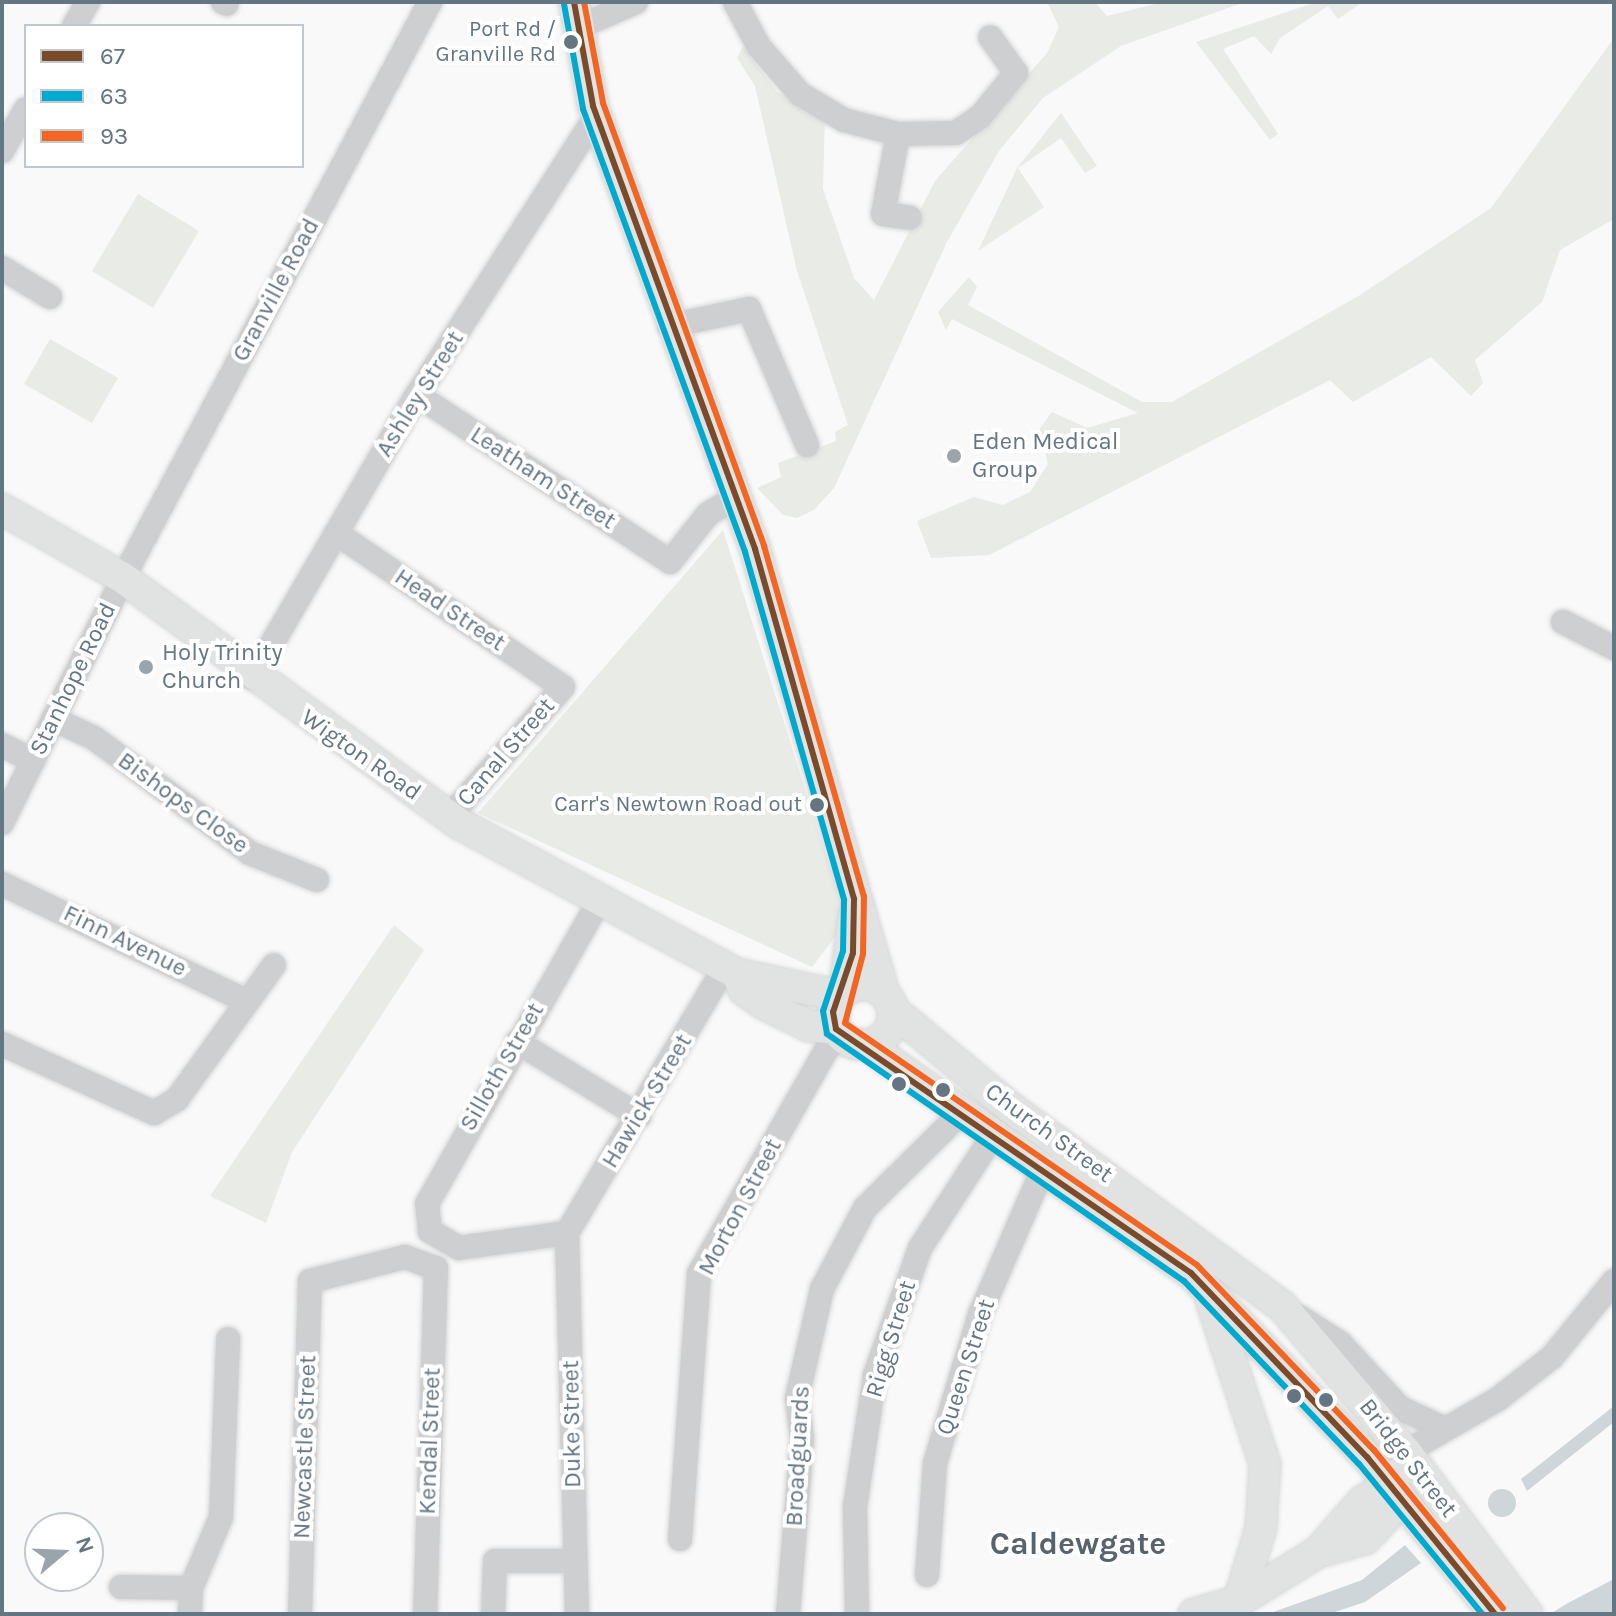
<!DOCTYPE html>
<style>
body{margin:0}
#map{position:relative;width:1616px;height:1616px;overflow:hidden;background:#f9f9f9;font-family:Karla,sans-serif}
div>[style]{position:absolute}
.green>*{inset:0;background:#e8ebe6}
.water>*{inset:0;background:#ced6d9}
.round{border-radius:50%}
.roads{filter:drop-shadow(0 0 2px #d5d6d7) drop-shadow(0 0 2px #d5d6d7)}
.minor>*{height:24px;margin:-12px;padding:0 12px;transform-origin:12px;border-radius:12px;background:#cecfd0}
.major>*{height:30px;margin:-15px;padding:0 15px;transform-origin:15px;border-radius:15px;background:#e1e2e2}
.major>.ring{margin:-15px;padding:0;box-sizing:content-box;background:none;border:30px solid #e1e2e2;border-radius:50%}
.bus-1>*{height:6px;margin:-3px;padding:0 3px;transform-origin:3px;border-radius:3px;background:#7a4b2a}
.bus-2>*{height:6px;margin:-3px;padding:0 3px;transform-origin:3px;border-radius:3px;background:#00a9ce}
.bus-3>*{height:6px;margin:-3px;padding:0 3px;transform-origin:3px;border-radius:3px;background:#f26522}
.dots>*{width:22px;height:22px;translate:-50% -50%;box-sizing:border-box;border:4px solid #fff;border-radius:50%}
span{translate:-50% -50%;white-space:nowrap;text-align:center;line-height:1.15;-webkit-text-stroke:8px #fff;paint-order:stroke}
.bus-label{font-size:22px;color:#657683}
.right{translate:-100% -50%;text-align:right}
.street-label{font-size:24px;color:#657683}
.poi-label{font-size:24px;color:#657683}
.left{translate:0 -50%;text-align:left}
.district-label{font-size:32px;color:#57646e;font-weight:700}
.frame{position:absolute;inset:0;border:4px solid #657683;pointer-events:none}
.legend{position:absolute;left:24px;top:24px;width:280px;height:144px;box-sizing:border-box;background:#fff;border:2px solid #c1c8cd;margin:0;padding:10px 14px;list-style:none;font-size:24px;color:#657683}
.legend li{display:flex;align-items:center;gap:16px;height:40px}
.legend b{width:40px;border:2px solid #c1c8cd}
.north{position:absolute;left:24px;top:1512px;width:80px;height:80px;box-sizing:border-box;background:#fff;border:2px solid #c1c8cd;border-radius:50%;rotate:71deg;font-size:22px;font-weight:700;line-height:32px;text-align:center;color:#657683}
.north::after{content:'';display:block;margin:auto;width:28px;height:36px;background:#99a4ac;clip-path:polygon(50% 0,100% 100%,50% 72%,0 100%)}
</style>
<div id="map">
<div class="green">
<div style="clip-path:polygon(1047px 2px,1095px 2px,1107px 16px,1163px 2px,1245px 2px,1121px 46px,1043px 98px,999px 151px,947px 242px,834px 488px,814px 510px,797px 518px,783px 515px,757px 488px,781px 477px,778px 463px,836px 441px,835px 432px,848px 425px,797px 271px,755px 86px,737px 58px,743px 46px,777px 92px,825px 115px,823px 189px,854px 278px,874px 300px,935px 181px,1047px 53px,1059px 27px)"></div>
<div style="clip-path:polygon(1317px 2px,1363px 2px,1338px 19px,1328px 6px,1280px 38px,1271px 54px,1254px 36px,1223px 49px,1278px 134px,1270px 140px,1196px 42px)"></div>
<div style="clip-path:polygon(1614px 38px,1614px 219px,1560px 250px,1542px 302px,1475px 360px,1483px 383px,1471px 396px,1431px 357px,1353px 402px,1330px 380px,989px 555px,931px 558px,917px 521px,974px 497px,1003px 505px,1030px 492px,1048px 464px,1039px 430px,1052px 412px,1087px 428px,1138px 413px,952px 319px,946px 330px,938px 312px,969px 277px,977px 287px,968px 305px,1142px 402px,1172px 402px,1360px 295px,1491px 208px)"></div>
<div style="clip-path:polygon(1061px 113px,1097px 166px,1085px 173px,1061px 138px,1018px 168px,1044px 207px,978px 251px,1017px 168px)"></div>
<div style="clip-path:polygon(138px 194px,199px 231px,153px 308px,92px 271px)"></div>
<div style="clip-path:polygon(50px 339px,118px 378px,92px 423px,24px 384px)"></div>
<div style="clip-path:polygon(723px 530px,847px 921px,812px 967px,478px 813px)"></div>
<div style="clip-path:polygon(394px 925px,424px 950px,292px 1152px,266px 1223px,210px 1196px)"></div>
</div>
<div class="water">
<div style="clip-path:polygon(1614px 1406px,1614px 1422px,1527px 1491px,1521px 1479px)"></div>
<div class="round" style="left:1488px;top:1489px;width:28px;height:28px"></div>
<div style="clip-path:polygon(1405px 1545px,1421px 1563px,1365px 1602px,1329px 1614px,1268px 1614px,1362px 1580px)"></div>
<div style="clip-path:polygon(1614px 1579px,1614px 1614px,1550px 1614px,1568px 1603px)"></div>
</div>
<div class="roads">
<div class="minor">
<div style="left:223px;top:2px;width:4px;rotate:27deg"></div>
<div style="left:735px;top:2px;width:51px;rotate:61.9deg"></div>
<div style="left:759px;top:47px;width:62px;rotate:48.9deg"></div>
<div style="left:800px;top:94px;width:51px;rotate:30.6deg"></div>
<div style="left:844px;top:120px;width:56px;rotate:14.5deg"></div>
<div style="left:898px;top:134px;width:58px;rotate:-1deg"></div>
<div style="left:956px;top:133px;width:29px;rotate:-34deg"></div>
<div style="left:980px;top:117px;width:57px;rotate:-50.7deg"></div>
<div style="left:1016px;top:73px;width:44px;rotate:-125.8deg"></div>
<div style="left:74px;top:26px;width:28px;rotate:-60deg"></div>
<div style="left:579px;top:27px;width:62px;rotate:-23.7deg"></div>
<div style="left:898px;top:134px;width:81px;rotate:100.6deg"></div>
<div style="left:883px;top:214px;width:27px;rotate:8deg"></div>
<div style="left:2px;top:151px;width:48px;rotate:-60.3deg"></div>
<div style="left:2px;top:268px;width:56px;rotate:31.1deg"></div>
<div style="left:669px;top:326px;width:82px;rotate:-12deg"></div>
<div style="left:749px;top:309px;width:148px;rotate:66.9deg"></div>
<div style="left:417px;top:395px;width:303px;rotate:33.4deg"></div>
<div style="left:670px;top:562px;width:61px;rotate:-51.6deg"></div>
<div style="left:708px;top:514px;width:33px;rotate:-31deg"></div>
<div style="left:336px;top:533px;width:274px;rotate:34.2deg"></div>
<div style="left:563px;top:687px;width:173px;rotate:131.2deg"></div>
<div style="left:1563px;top:622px;width:57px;rotate:27deg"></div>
<div style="left:252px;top:678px;width:328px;rotate:-59.8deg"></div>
<div style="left:417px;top:395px;width:331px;rotate:-57.3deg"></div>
<div style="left:53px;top:719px;width:45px;rotate:24.9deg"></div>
<div style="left:94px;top:738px;width:194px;rotate:36.4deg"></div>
<div style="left:250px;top:853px;width:72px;rotate:21.9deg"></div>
<div style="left:2px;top:745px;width:35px;rotate:27deg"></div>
<div style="left:2px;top:823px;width:273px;rotate:-63.7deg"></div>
<div style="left:123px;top:578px;width:653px;rotate:-61.94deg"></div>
<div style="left:2px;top:884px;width:271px;rotate:25.6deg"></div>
<div style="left:517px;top:1042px;width:143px;rotate:31.2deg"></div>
<div style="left:2px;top:1044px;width:167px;rotate:24.4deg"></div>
<div style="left:154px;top:1113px;width:27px;rotate:-31deg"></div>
<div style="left:177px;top:1099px;width:165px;rotate:-54.1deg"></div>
<div style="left:567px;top:1233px;width:109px;rotate:172.1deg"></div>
<div style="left:459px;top:1248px;width:34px;rotate:-150deg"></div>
<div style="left:430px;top:1231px;width:27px;rotate:-96deg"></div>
<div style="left:427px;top:1204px;width:351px;rotate:-60.4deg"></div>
<div style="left:567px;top:1233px;width:381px;rotate:88.5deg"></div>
<div style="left:567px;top:1233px;width:309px;rotate:-59.3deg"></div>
<div style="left:1298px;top:1316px;width:50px;rotate:32.7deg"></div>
<div style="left:1340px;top:1343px;width:88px;rotate:47.3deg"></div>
<div style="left:1400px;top:1408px;width:47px;rotate:24.9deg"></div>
<div style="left:1406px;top:1452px;width:106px;rotate:-29.9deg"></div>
<div style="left:1498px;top:1399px;width:68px;rotate:-37.9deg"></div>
<div style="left:1552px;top:1357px;width:98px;rotate:-50.8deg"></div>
<div style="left:680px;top:1539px;width:266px;rotate:-85.9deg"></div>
<div style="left:699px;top:1274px;width:259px;rotate:-60.4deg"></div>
<div style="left:827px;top:1049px;width:18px;rotate:-41deg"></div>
<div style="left:927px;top:1575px;width:112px;rotate:-85.9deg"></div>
<div style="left:935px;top:1463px;width:156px;rotate:-73.2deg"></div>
<div style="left:980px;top:1314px;width:158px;rotate:-66.5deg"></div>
<div style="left:121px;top:1587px;width:70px;rotate:0.8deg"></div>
<div style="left:190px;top:1614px;width:26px;rotate:-88deg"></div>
<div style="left:191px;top:1588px;width:77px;rotate:-67.1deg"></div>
<div style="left:221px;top:1517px;width:178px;rotate:-87.7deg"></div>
<div style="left:300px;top:1614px;width:333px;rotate:-88.3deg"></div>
<div style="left:310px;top:1281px;width:98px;rotate:-14.2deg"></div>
<div style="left:405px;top:1257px;width:33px;rotate:20deg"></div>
<div style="left:436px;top:1268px;width:346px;rotate:91.8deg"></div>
<div style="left:493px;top:1614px;width:53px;rotate:-87.8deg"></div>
<div style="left:495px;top:1561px;width:80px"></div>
<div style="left:788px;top:1614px;width:176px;rotate:-85.4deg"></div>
<div style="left:802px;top:1439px;width:41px;rotate:-97deg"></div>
<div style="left:797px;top:1398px;width:112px;rotate:-77.1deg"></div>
<div style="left:822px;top:1289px;width:92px;rotate:-62deg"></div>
<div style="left:865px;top:1208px;width:138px;rotate:-44.7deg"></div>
<div style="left:857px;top:1614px;width:107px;rotate:-91.1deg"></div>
<div style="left:855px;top:1507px;width:134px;rotate:-81.4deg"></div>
<div style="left:875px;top:1375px;width:135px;rotate:-70.5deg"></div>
<div style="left:920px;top:1248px;width:136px;rotate:-57deg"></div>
</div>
<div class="major">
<div style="left:574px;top:2px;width:106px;rotate:79.6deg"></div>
<div style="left:593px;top:106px;width:472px;rotate:69.9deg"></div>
<div style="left:755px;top:549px;width:462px;rotate:73.8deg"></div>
<div style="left:2px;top:509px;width:139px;rotate:29.7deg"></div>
<div style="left:123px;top:578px;width:415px;rotate:36.2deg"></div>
<div style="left:458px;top:823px;width:317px;rotate:28.4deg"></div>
<div style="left:737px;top:974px;width:105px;rotate:12.1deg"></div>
<div style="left:737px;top:974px;width:17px;rotate:66deg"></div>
<div style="left:744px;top:990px;width:24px;rotate:35deg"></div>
<div style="left:764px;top:1004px;width:50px;rotate:26.1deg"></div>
<div style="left:809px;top:1026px;width:27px;rotate:6deg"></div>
<div class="ring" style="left:833px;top:985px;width:30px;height:30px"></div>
<div style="left:844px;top:992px;width:78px;rotate:-82.6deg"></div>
<div style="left:894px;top:1011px;width:152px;rotate:39.7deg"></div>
<div style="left:1011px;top:1108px;width:336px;rotate:36.2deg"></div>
<div style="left:1282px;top:1306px;width:192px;rotate:49.7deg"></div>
<div style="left:1406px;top:1452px;width:202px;rotate:53.2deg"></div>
<div style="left:868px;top:1046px;width:395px;rotate:35.1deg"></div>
<div style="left:1191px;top:1273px;width:255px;rotate:46.3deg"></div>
<div style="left:1367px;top:1457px;width:203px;rotate:50.8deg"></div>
<div style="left:1211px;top:1300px;width:173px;rotate:71.8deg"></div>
<div style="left:1265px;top:1464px;width:64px;rotate:93.6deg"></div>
<div style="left:1261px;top:1528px;width:76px;rotate:106.8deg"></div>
<div style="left:1318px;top:1552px;width:68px;rotate:-48.6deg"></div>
<div style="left:1363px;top:1501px;width:31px;rotate:-31deg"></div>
<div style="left:1194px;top:1614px;width:47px;rotate:-16.1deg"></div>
<div style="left:1239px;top:1601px;width:93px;rotate:-31.8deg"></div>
<div style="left:1318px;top:1552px;width:49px;rotate:-15.5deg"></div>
<div style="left:1365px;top:1539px;width:29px;rotate:-46deg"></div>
<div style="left:1385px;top:1518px;width:44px;rotate:-76.9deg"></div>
</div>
</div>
<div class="bus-1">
<div style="left:574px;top:2px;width:106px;rotate:79.6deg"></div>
<div style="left:593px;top:106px;width:472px;rotate:69.9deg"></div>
<div style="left:755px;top:549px;width:364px;rotate:74.2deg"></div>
<div style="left:854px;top:899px;width:54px;rotate:91.1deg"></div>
<div style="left:853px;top:953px;width:62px;rotate:108.7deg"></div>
<div style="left:833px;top:1012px;width:17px;rotate:80deg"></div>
<div style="left:836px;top:1029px;width:431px;rotate:34.5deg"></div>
<div style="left:1191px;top:1273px;width:255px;rotate:46.3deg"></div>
<div style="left:1367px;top:1457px;width:203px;rotate:50.8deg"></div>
</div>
<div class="bus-2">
<div style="left:564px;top:4px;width:107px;rotate:79.7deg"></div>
<div style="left:583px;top:109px;width:472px;rotate:69.9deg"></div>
<div style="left:745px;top:552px;width:362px;rotate:74.1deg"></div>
<div style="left:844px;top:900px;width:51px;rotate:91.1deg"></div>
<div style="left:843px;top:951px;width:63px;rotate:108.4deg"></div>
<div style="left:823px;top:1011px;width:23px;rotate:80deg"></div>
<div style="left:827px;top:1034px;width:434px;rotate:34.7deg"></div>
<div style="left:1184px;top:1281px;width:253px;rotate:46.3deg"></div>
<div style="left:1359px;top:1464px;width:194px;rotate:50.6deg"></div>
</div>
<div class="bus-3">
<div style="left:584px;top:2px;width:103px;rotate:79.3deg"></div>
<div style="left:603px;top:103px;width:471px;rotate:70deg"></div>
<div style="left:764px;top:546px;width:364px;rotate:74.1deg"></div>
<div style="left:864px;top:896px;width:58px;rotate:91deg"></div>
<div style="left:863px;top:954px;width:71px;rotate:104.6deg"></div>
<div style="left:845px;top:1023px;width:427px;rotate:34.5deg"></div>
<div style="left:1197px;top:1265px;width:256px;rotate:46.3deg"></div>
<div style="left:1374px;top:1450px;width:204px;rotate:50.8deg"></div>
</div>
<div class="dots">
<div style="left:571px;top:42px;background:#657683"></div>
<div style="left:954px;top:456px;background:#99a4ac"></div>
<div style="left:146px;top:667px;background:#99a4ac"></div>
<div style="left:817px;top:805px;background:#657683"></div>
<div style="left:899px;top:1084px;background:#657683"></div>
<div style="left:943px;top:1090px;background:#657683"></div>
<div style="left:1294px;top:1396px;background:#657683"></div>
<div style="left:1326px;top:1400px;background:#657683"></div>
</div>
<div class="bus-label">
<span class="right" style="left:556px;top:42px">Port Rd /<br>Granville Rd</span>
<span class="right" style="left:802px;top:805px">Carr's Newtown Road out</span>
</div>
<div class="street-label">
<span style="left:276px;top:290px;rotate:-62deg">Granville Road</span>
<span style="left:420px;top:394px;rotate:-58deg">Ashley Street</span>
<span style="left:543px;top:478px;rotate:33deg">Leatham Street</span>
<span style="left:450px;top:610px;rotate:34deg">Head Street</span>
<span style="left:73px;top:679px;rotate:-64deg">Stanhope Road</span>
<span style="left:506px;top:752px;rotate:-49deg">Canal Street</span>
<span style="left:361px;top:755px;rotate:35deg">Wigton Road</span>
<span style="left:183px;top:803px;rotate:36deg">Bishops Close</span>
<span style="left:125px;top:941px;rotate:26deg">Finn Avenue</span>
<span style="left:502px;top:1067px;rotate:-60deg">Silloth Street</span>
<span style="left:647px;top:1101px;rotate:-59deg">Hawick Street</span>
<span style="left:1049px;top:1133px;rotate:36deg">Church Street</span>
<span style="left:740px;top:1207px;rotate:-62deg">Morton Street</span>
<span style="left:891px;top:1339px;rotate:-73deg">Rigg Street</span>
<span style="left:966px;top:1367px;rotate:-72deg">Queen Street</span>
<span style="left:572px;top:1424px;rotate:-91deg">Duke Street</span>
<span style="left:430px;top:1441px;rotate:-88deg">Kendal Street</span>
<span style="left:305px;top:1447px;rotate:-88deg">Newcastle Street</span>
<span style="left:798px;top:1456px;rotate:-87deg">Broadguards</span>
<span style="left:1408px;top:1458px;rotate:52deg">Bridge Street</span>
</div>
<div class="poi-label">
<span class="left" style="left:972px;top:456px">Eden Medical<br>Group</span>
<span class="left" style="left:162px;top:667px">Holy Trinity<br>Church</span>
</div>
<div class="district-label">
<span style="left:1078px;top:1544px">Caldewgate</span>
</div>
<div class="frame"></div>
<ul class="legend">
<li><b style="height:10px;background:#7a4b2a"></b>67</li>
<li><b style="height:10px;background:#00a9ce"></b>63</li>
<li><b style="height:10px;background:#f26522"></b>93</li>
</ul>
<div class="north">N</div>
</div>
